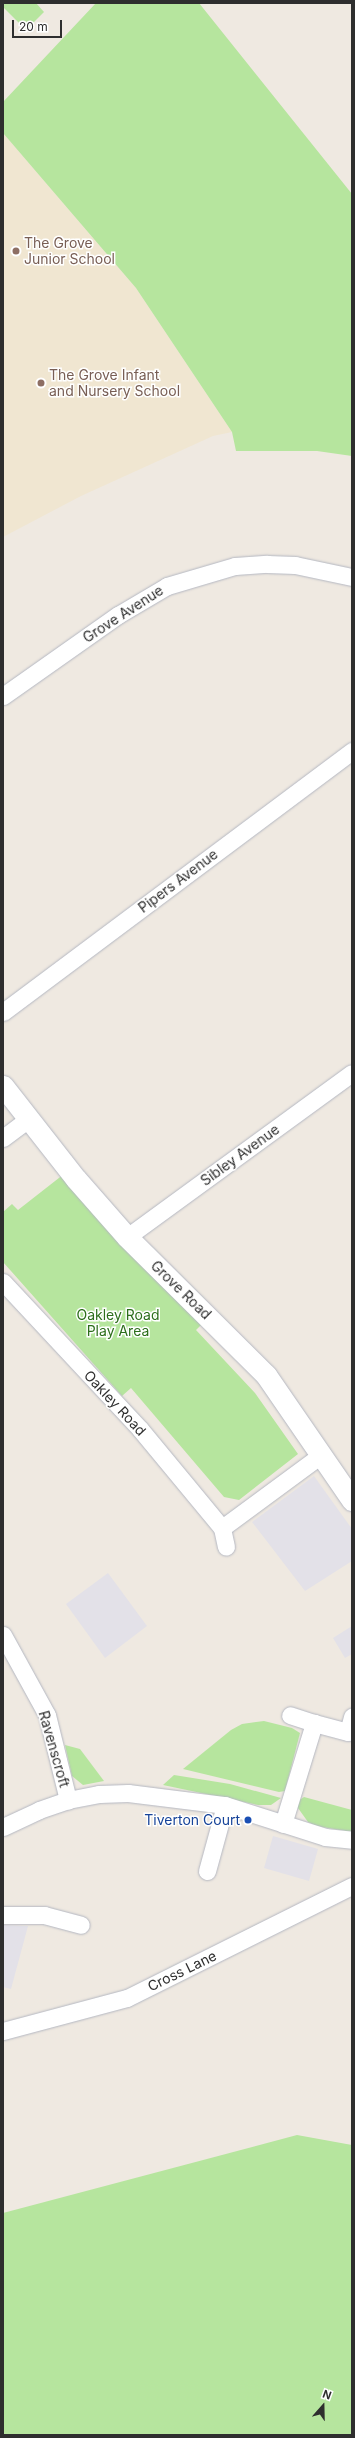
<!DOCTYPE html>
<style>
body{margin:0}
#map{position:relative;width:355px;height:2438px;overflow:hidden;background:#efe9e1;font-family:Inter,sans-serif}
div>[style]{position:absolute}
.industrial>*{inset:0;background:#e3e1e8}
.education>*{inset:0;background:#f0e6d1}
.green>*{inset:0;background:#b6e59e}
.roads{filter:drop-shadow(0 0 1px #b4b7c1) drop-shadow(0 0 1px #b4b7c1)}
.minor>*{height:17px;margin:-8.5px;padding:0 8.5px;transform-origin:8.5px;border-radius:8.5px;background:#fff}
.tertiary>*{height:21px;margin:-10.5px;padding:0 10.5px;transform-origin:10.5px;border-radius:10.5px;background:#fff}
.dots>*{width:11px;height:11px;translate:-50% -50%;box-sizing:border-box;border:2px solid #fff;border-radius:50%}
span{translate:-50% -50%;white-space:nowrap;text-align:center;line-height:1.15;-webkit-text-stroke:3px #fff;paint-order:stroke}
.education-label{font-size:14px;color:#785e54}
.left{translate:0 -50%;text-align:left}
.street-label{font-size:14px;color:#2e2e2e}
.park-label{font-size:14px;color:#2c6e1b}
.transit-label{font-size:14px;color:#164399}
.right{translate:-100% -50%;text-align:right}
.frame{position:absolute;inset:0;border:4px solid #2e2e2e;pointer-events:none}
.north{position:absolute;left:303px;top:2386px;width:40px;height:40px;-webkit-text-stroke:3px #fff;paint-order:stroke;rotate:20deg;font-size:11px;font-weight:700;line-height:16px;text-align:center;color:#2e2e2e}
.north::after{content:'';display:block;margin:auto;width:14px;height:18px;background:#2e2e2e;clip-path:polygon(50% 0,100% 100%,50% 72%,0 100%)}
.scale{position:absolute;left:12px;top:20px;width:50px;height:18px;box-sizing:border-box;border:2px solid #2e2e2e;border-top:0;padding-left:5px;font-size:12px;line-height:14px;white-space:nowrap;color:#2e2e2e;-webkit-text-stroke:3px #fff;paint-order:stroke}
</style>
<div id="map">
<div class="industrial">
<div style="clip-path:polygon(314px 1476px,352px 1529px,352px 1561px,305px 1591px,252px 1522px)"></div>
<div style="clip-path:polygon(108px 1573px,147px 1626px,105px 1658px,66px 1604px)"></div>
<div style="clip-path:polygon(352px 1626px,352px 1654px,345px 1658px,333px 1638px)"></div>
<div style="clip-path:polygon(273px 1836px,318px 1849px,309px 1881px,264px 1868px)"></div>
<div style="clip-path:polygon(3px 1925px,28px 1926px,11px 1989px,3px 1987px)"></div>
</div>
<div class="education">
<div style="clip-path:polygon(3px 133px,136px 288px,232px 432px,213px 436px,81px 496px,3px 537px)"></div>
</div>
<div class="green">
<div style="clip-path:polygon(3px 3px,36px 3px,44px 12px,26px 30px,3px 7px)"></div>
<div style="clip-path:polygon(96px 3px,199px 3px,352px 194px,352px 456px,317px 451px,236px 451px,232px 432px,136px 288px,3px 133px,3px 102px)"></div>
<div style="clip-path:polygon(64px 1174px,202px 1324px,196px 1330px,255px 1393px,298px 1454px,239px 1500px,224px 1497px,131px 1388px,122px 1396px,3px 1262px,3px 1212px,12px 1204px,18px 1210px)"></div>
<div style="clip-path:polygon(264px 1721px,292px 1728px,300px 1733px,285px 1791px,279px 1792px,183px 1769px,231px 1730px,242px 1724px)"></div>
<div style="clip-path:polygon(65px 1745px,80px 1749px,104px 1781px,83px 1785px,72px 1776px)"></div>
<div style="clip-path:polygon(174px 1775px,230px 1784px,281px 1798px,271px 1805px,258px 1805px,163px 1785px)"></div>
<div style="clip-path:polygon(304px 1797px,352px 1810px,352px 1832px,316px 1826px,308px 1822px,298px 1808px,298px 1801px)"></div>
<div style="clip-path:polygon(297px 2135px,352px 2145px,352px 2435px,3px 2435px,3px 2213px)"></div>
</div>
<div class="roads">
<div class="minor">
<div style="left:3px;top:696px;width:141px;rotate:-35.2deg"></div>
<div style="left:118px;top:615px;width:57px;rotate:-30.6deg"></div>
<div style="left:167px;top:586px;width:71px;rotate:-16.4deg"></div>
<div style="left:235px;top:566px;width:32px;rotate:-4deg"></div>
<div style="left:267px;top:564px;width:28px;rotate:2deg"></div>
<div style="left:295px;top:565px;width:58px;rotate:11.9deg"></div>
<div style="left:3px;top:1012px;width:436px;rotate:-36.8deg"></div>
<div style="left:3px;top:1138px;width:31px;rotate:-37deg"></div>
<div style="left:127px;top:1237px;width:278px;rotate:-36.1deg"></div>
<div style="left:3px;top:1282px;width:201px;rotate:47deg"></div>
<div style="left:140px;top:1429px;width:129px;rotate:50.4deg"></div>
<div style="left:222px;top:1528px;width:19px;rotate:78deg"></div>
<div style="left:222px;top:1528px;width:123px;rotate:-36.4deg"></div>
<div style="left:3px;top:1635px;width:91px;rotate:61.2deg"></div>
<div style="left:47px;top:1715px;width:88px;rotate:76.1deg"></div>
<div style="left:314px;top:1723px;width:35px;rotate:15deg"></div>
<div style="left:348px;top:1732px;width:16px;rotate:-75deg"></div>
<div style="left:283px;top:1824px;width:106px;rotate:-72.9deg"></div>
<div style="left:314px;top:1723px;width:25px;rotate:-162deg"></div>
<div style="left:3px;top:1827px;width:40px;rotate:-25deg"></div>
<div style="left:39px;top:1810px;width:31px;rotate:-19deg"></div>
<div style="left:68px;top:1800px;width:32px;rotate:-11deg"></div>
<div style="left:99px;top:1794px;width:29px;rotate:-2deg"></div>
<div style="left:128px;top:1793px;width:98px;rotate:7.1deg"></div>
<div style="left:225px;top:1805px;width:105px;rotate:17.7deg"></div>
<div style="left:325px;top:1837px;width:27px;rotate:6deg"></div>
<div style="left:207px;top:1871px;width:68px;rotate:-74.7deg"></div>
<div style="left:3px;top:1915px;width:41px"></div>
<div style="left:44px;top:1915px;width:38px;rotate:15deg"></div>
<div style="left:3px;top:2031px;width:128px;rotate:-14.9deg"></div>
<div style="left:127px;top:1998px;width:251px;rotate:-26.5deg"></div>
</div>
<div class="tertiary">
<div style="left:3px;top:1086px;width:118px;rotate:51.9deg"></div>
<div style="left:76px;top:1179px;width:77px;rotate:48.7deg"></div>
<div style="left:127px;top:1237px;width:196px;rotate:44.8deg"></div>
<div style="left:266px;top:1375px;width:152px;rotate:55.5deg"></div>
</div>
</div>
<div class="dots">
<div style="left:16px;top:251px;background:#8d6e63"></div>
<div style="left:41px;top:383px;background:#8d6e63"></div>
<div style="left:248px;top:1820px;background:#1a4fb4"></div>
</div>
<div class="education-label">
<span class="left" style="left:24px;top:251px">The Grove<br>Junior School</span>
<span class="left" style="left:49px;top:383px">The Grove Infant<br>and Nursery School</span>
</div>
<div class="street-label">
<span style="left:123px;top:614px;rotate:-33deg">Grove Avenue</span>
<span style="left:178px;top:881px;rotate:-37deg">Pipers Avenue</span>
<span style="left:240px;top:1155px;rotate:-36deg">Sibley Avenue</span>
<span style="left:181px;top:1290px;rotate:44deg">Grove Road</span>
<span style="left:115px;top:1403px;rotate:47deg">Oakley Road</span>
<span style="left:54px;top:1749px;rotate:74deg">Ravenscroft</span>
<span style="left:182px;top:1971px;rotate:-26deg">Cross Lane</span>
</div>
<div class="park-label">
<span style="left:118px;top:1323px">Oakley Road<br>Play Area</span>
</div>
<div class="transit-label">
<span class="right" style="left:240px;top:1820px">Tiverton Court</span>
</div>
<div class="frame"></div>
<div class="north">N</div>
<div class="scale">20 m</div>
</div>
